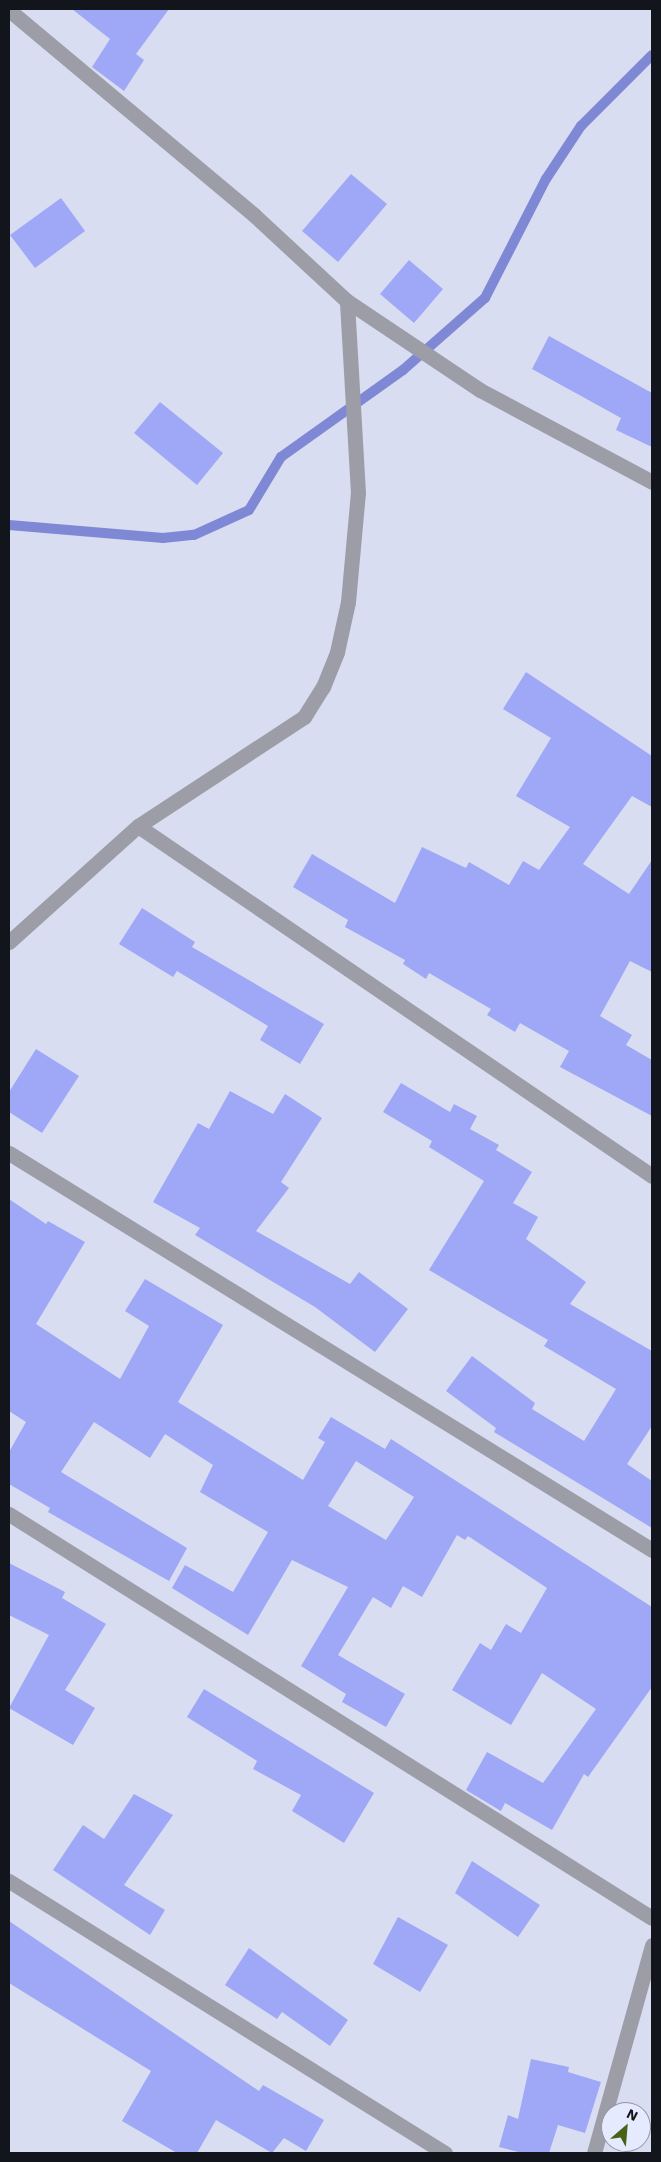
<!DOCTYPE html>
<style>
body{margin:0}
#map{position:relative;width:661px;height:2162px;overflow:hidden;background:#d9ddf1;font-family:"Work Sans",sans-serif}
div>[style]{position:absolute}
.stream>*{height:10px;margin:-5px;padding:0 5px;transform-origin:5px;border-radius:5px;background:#7f88d4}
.building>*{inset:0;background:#9ea8f7}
.street>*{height:15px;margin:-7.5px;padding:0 7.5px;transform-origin:7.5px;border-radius:7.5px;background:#9c9da6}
span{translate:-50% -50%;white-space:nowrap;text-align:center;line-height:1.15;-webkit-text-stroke:4px #e6eaff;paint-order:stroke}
.frame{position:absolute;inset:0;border:10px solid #13151c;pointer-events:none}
.north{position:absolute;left:601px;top:2102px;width:50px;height:50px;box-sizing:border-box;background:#e6eaff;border:1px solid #9295a4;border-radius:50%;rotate:27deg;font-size:14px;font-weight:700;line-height:20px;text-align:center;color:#13151c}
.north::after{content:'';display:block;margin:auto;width:18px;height:22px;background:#486315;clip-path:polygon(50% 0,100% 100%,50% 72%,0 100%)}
</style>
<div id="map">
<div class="stream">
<div style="left:9px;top:525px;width:155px;rotate:4.8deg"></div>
<div style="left:163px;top:538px;width:31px;rotate:-6deg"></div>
<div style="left:194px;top:535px;width:60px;rotate:-24.4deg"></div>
<div style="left:249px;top:510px;width:62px;rotate:-58.9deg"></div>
<div style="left:281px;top:457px;width:150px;rotate:-35.5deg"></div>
<div style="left:403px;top:370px;width:109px;rotate:-41.3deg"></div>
<div style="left:485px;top:298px;width:134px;rotate:-62.9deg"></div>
<div style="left:546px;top:179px;width:64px;rotate:-56.6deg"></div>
<div style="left:581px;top:126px;width:100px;rotate:-45deg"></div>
</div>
<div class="building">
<div style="clip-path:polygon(72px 9px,169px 9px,136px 54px,144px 60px,124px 91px,92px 67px,110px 39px)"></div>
<div style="clip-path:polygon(351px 174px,387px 204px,338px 262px,302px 231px)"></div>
<div style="clip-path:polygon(61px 198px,85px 231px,35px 268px,10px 235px)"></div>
<div style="clip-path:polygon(409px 260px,443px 289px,414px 323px,380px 294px)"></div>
<div style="clip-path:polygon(549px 336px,652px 393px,652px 447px,616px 430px,621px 418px,532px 369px)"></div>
<div style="clip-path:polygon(160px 402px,223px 453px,197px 485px,134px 433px)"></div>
<div style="clip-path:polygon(526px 672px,652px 756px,652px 807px,632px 796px,583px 864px,629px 894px,652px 860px,652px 972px,630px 961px,600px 1016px,632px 1035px,626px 1045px,652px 1060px,652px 1116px,560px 1067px,569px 1051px,520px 1023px,515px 1032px,487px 1015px,491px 1009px,429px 973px,426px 979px,403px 964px,405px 960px,345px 927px,348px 920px,293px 887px,312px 854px,395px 903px,422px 847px,466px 868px,469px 862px,509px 885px,523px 861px,539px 870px,570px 827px,516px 796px,551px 738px,503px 709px)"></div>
<div style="clip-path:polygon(142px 908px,195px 942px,192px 947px,324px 1024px,300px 1064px,260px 1040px,268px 1026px,177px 971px,173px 977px,119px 944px)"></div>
<div style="clip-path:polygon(36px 1049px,79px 1076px,42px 1133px,9px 1112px,9px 1092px)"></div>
<div style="clip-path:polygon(401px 1083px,450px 1112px,454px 1104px,477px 1116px,470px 1129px,499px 1145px,496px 1150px,532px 1172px,513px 1203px,538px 1217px,526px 1239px,586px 1282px,570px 1304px,652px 1351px,652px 1426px,627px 1464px,652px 1481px,652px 1528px,494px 1432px,496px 1428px,446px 1391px,472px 1356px,535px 1403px,532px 1409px,584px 1441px,616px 1389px,544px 1346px,548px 1340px,429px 1270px,484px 1181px,429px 1147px,432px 1141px,383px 1112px)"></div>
<div style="clip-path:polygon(230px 1091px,273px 1114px,285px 1094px,322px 1118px,281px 1182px,289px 1188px,256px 1231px,350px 1284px,359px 1272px,408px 1309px,375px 1352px,315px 1307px,195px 1235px,200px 1228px,153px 1202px,198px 1123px,209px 1129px)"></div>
<div style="clip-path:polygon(evenodd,9px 1199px,46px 1224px,48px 1221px,85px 1242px,36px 1324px,120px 1379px,149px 1326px,125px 1311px,145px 1279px,223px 1325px,178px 1402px,303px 1480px,325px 1442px,318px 1438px,331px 1417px,385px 1449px,391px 1439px,652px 1607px,652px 1687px,588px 1777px,584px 1774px,552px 1830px,505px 1803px,501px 1811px,466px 1790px,487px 1752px,543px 1783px,596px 1709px,542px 1673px,511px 1725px,452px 1690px,480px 1643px,491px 1650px,506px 1624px,521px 1633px,547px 1588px,468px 1536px,465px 1540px,457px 1535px,422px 1597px,403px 1586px,391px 1608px,373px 1597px,338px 1655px,405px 1694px,386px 1727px,342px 1702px,346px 1694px,301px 1666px,348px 1587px,292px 1560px,248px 1635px,172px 1588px,185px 1565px,233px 1592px,268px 1532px,200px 1492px,213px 1465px,165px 1434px,150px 1458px,94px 1422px,61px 1472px,187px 1548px,169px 1581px,48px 1512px,50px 1508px,9px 1484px,9px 1452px,26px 1422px,9px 1411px,9px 1199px,356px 1461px,414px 1497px,386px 1540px,328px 1506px,356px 1461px)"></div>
<div style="clip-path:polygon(9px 1563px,65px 1592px,62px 1598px,106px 1624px,65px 1690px,95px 1708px,73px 1745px,9px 1708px,49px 1635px,9px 1615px)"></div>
<div style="clip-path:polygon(204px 1689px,374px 1793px,344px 1843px,292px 1811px,301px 1795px,253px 1769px,257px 1761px,187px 1717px)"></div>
<div style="clip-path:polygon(134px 1794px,173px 1815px,124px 1885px,165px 1910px,150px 1935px,53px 1870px,83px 1825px,104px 1839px)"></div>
<div style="clip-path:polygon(472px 1861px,540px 1905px,518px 1937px,455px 1893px)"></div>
<div style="clip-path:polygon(398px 1917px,448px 1945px,420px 1992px,373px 1964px)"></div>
<div style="clip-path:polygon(9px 1921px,259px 2091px,263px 2085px,324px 2120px,306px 2151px,284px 2138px,272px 2153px,216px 2120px,197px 2153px,177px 2153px,122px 2121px,151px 2071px,9px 1983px)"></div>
<div style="clip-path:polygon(249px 1948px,348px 2020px,330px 2046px,282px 2012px,277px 2019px,225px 1985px)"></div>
<div style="clip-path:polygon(531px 2059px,569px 2067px,568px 2072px,601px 2082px,585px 2133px,558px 2125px,549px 2153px,522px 2153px,499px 2147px,508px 2115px,518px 2119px)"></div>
</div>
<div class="street">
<div style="left:9px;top:10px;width:319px;rotate:39.9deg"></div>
<div style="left:254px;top:215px;width:127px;rotate:42.8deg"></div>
<div style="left:347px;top:301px;width:160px;rotate:33.8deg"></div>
<div style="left:480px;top:390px;width:195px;rotate:28.1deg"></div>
<div style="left:138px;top:826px;width:622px;rotate:34.25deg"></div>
<div style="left:9px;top:942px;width:173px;rotate:-42deg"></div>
<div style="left:138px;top:826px;width:199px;rotate:-33.3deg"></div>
<div style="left:304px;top:717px;width:36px;rotate:-58deg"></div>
<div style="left:323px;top:687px;width:38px;rotate:-68deg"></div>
<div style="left:337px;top:652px;width:51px;rotate:-77.6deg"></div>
<div style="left:348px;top:602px;width:109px;rotate:-84.8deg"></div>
<div style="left:358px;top:493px;width:192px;rotate:-93.3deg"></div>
<div style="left:9px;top:1153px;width:756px;rotate:31.69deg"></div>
<div style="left:9px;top:1514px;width:759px;rotate:32.14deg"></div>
<div style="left:9px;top:1881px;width:514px;rotate:31.96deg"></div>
<div style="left:594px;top:2153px;width:216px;rotate:-74.4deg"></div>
</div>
<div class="frame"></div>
<div class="north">N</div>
</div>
